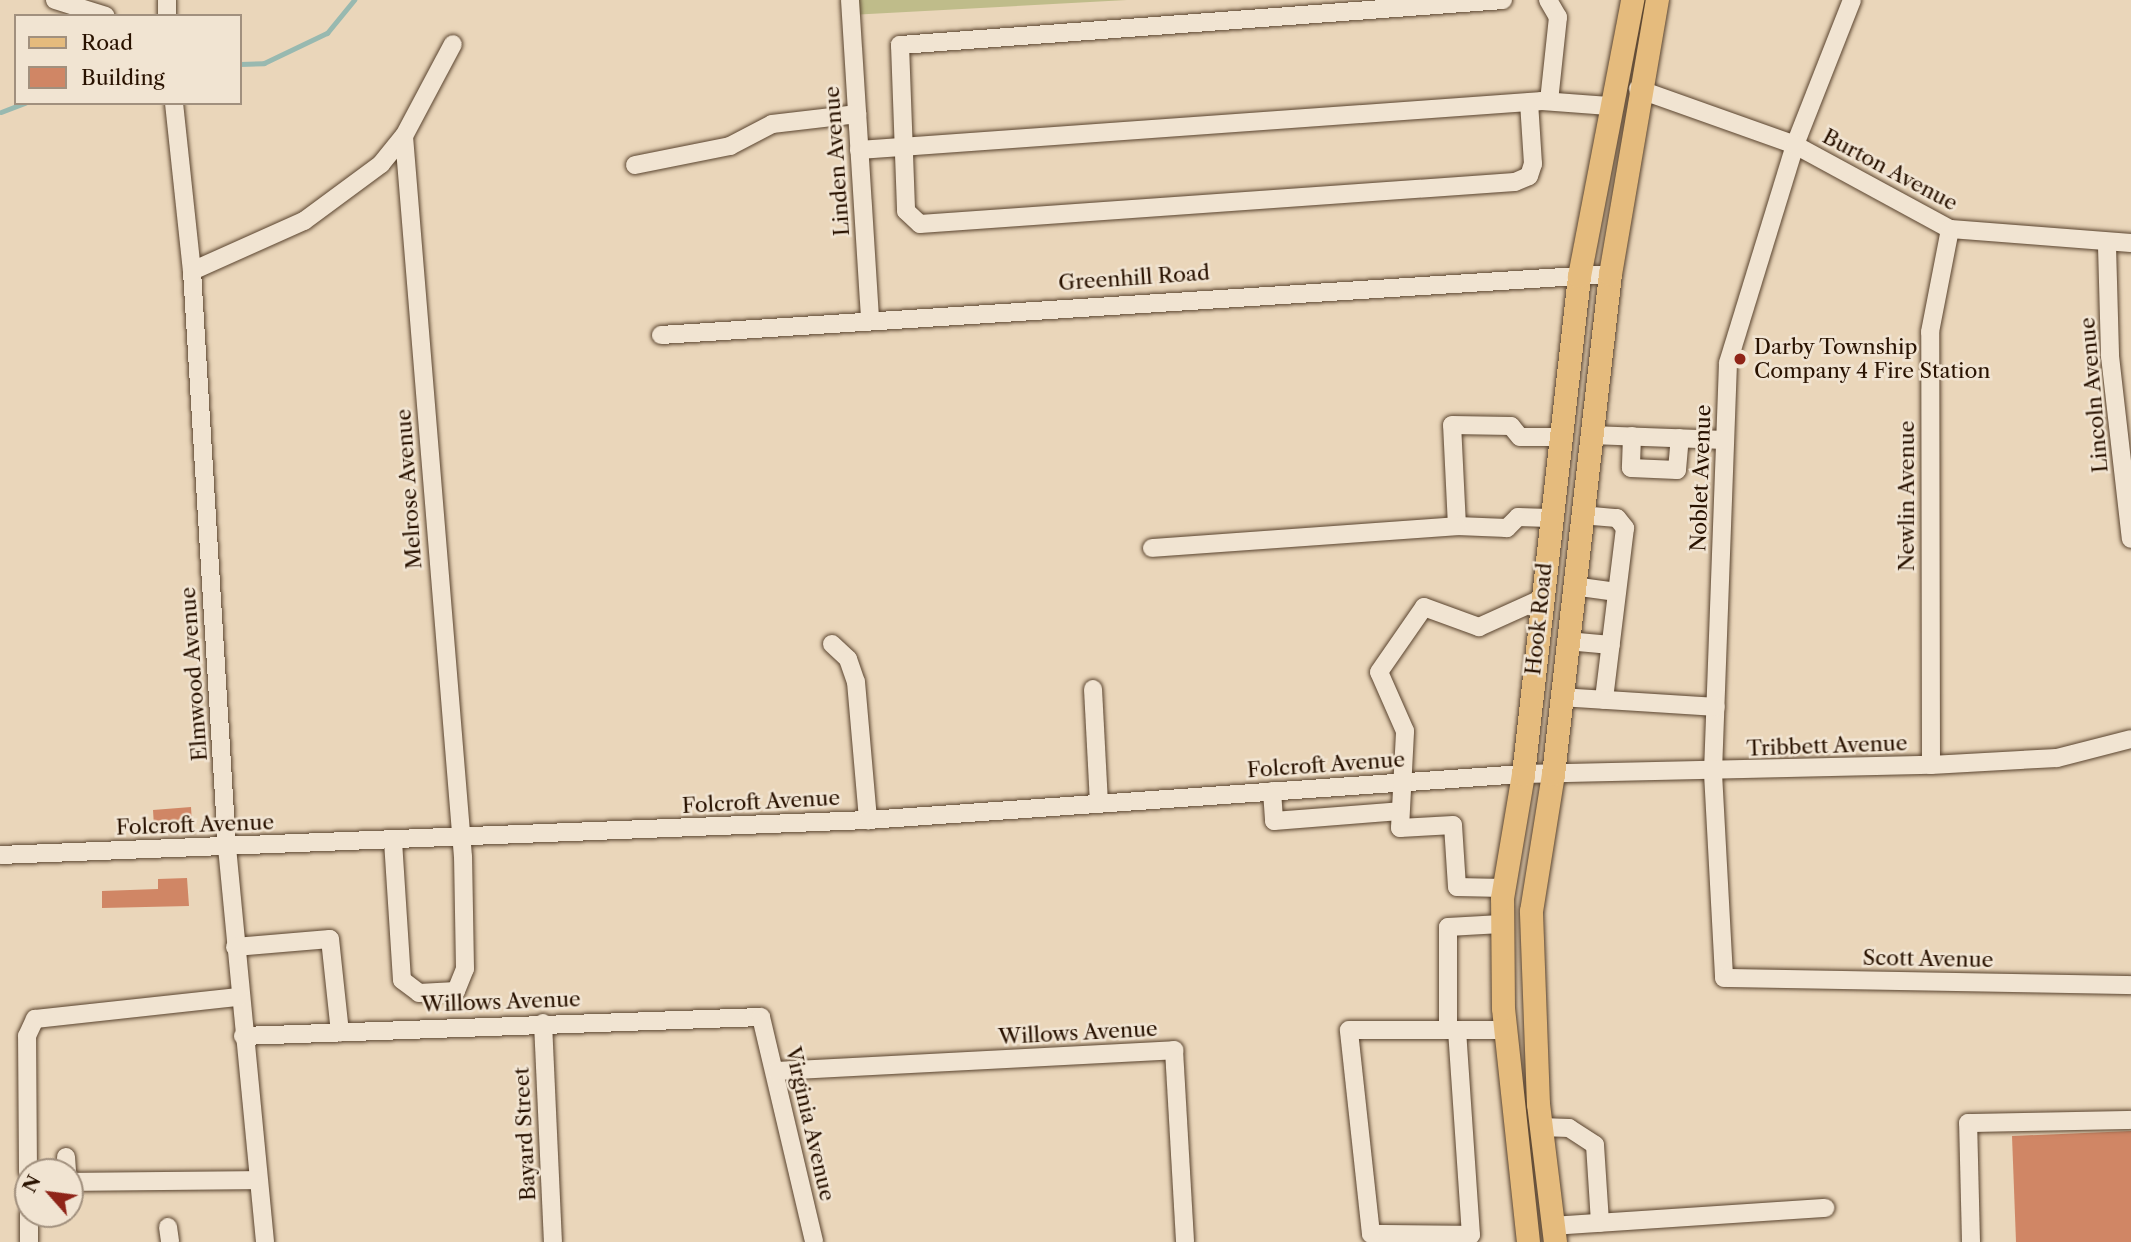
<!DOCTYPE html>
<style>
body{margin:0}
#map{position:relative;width:2131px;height:1242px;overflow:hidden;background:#ead6ba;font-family:"Libre Caslon Text",serif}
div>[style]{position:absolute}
.green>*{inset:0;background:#bfbc8a}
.stream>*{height:5px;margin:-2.5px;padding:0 2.5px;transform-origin:2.5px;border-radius:2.5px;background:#98b9b0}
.building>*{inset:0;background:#d08665}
.roads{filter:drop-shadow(0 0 2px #59432e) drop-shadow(0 0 2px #59432e)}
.minor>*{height:18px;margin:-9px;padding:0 9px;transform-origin:9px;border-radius:9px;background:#f1e4d2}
.major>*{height:23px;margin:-11.5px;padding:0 11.5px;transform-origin:11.5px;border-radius:11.5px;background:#e5bb7d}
.dots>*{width:19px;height:19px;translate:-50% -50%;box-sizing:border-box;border:4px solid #f1e4d2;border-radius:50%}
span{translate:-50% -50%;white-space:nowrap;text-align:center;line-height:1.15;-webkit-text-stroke:5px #f1e4d2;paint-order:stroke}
.street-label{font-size:21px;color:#291200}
.poi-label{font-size:21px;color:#291200}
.left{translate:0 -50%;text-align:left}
.legend{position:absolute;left:14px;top:14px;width:228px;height:91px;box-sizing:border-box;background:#f1e4d2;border:2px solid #a1907e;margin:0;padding:9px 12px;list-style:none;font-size:21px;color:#291200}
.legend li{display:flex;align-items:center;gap:14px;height:35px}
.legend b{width:35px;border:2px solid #a1907e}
.north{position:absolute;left:14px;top:1158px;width:70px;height:70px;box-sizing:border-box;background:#f1e4d2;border:2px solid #a1907e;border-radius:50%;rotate:298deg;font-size:19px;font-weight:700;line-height:28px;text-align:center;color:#291200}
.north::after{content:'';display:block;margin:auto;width:24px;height:32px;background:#8f2418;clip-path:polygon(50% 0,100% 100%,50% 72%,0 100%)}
</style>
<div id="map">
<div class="green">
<div style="clip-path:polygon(850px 0,1127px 0,850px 15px)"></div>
</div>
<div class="stream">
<div style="left:240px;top:64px;width:24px;rotate:-2deg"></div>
<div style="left:264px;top:63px;width:70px;rotate:-25.5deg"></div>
<div style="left:327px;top:33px;width:43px;rotate:-50.7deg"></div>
<div style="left:1px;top:112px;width:26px;rotate:-21deg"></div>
</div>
<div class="building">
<div style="clip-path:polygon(191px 807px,192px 824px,154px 827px,153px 810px)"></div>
<div style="clip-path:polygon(187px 878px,189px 906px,102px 908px,102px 891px,158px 889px,158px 879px)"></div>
<div style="clip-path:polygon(2131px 1131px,2131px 1242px,2016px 1242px,2012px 1136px)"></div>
</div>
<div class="roads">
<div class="minor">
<div style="left:55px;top:0;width:53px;rotate:17.4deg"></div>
<div style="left:167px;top:0;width:16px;rotate:90deg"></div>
<div style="left:850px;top:0;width:319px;rotate:86.4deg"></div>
<div style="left:1503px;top:0;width:605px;rotate:175.73deg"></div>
<div style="left:900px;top:45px;width:166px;rotate:87.9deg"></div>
<div style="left:906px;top:211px;width:19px;rotate:43deg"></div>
<div style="left:920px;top:224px;width:596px;rotate:-4.04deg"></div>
<div style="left:1515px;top:182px;width:15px;rotate:-23deg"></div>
<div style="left:1529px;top:176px;width:13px;rotate:-72deg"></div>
<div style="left:1533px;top:164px;width:62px;rotate:-93.7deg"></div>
<div style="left:1548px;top:0;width:20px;rotate:60deg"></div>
<div style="left:1558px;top:17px;width:84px;rotate:96.1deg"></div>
<div style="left:1852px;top:0;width:156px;rotate:111.5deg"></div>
<div style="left:1795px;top:145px;width:228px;rotate:107.1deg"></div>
<div style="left:1728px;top:363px;width:410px;rotate:92.1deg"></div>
<div style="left:1713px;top:773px;width:205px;rotate:86.9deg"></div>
<div style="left:1724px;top:978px;width:407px;rotate:1deg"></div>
<div style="left:1638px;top:89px;width:167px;rotate:19.6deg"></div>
<div style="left:1795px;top:145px;width:176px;rotate:28.5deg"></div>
<div style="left:1950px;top:229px;width:182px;rotate:4.4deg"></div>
<div style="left:174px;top:103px;width:169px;rotate:83.9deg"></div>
<div style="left:192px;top:271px;width:577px;rotate:86.52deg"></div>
<div style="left:227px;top:847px;width:397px;rotate:84.5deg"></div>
<div style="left:859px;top:150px;width:685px;rotate:-4.1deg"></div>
<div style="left:1542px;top:101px;width:67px;rotate:4.3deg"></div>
<div style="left:635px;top:165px;width:97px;rotate:-11.3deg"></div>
<div style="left:730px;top:146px;width:47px;rotate:-27.6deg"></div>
<div style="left:772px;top:124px;width:86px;rotate:-6.7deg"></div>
<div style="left:2107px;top:246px;width:110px;rotate:88.4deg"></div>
<div style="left:2110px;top:356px;width:184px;rotate:83.5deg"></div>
<div style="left:192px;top:271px;width:123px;rotate:-24.1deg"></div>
<div style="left:304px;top:221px;width:96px;rotate:-36.5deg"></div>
<div style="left:381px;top:164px;width:36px;rotate:-51deg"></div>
<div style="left:404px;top:136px;width:104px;rotate:-62deg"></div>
<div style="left:661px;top:335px;width:951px;rotate:-3.68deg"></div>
<div style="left:1591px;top:435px;width:134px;rotate:2.1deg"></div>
<div style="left:1632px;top:436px;width:32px;rotate:92deg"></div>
<div style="left:1631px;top:468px;width:46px;rotate:2.5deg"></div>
<div style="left:1677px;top:470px;width:32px;rotate:-85deg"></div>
<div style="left:1581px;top:515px;width:36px;rotate:5deg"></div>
<div style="left:1617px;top:518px;width:13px;rotate:51deg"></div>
<div style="left:1625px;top:528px;width:173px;rotate:97deg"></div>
<div style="left:1549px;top:518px;width:31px;rotate:-178deg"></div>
<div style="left:1518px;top:517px;width:16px;rotate:135deg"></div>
<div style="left:1507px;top:528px;width:50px;rotate:-177.7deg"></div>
<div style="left:1457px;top:526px;width:101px;rotate:-92.8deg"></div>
<div style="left:1452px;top:425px;width:59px;rotate:1deg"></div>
<div style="left:1511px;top:426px;width:14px;rotate:51deg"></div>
<div style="left:1520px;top:437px;width:39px"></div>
<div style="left:1152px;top:548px;width:306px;rotate:-4.1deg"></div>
<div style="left:1573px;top:586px;width:44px;rotate:7.8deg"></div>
<div style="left:1567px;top:641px;width:44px;rotate:5.2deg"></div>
<div style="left:832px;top:644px;width:22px;rotate:43deg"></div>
<div style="left:848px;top:659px;width:24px;rotate:71deg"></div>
<div style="left:856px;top:682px;width:139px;rotate:85deg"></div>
<div style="left:1093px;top:689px;width:113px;rotate:87deg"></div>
<div style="left:1561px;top:697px;width:155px;rotate:3.7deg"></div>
<div style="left:1931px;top:765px;width:433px;rotate:-90.1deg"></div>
<div style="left:1930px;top:332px;width:105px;rotate:-79deg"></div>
<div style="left:1272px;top:791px;width:30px;rotate:86deg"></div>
<div style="left:1274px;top:821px;width:126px;rotate:-4.5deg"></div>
<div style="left:393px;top:841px;width:139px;rotate:86.3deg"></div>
<div style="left:402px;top:980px;width:21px;rotate:37deg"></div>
<div style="left:419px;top:993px;width:37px;rotate:-3deg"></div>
<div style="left:456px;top:991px;width:24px;rotate:-68deg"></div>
<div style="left:465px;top:969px;width:112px;rotate:-91deg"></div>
<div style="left:463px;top:857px;width:723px;rotate:-94.68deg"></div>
<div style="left:0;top:855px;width:869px;rotate:-2.31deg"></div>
<div style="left:868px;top:820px;width:657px;rotate:-4.02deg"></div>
<div style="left:1523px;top:774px;width:408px;rotate:-1.3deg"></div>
<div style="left:1931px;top:765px;width:126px;rotate:-3.2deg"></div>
<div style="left:2057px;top:758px;width:76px;rotate:-14.4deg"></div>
<div style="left:1504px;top:888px;width:47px;rotate:-178.8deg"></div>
<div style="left:1457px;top:887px;width:62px;rotate:-93.7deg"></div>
<div style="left:1453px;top:825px;width:53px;rotate:176.8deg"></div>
<div style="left:1400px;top:828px;width:97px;rotate:-87deg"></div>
<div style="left:1405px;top:731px;width:64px;rotate:-113.8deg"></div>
<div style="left:1379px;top:672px;width:79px;rotate:-55.3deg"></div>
<div style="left:1424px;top:607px;width:59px;rotate:20deg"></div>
<div style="left:1479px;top:627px;width:68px;rotate:-24.3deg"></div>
<div style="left:235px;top:947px;width:95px;rotate:-4.8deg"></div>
<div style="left:330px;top:939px;width:94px;rotate:83.9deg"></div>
<div style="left:543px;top:1023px;width:219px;rotate:87.4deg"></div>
<div style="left:1448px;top:1030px;width:103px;rotate:-90deg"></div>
<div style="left:1448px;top:927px;width:53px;rotate:-3.2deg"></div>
<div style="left:1457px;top:1030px;width:205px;rotate:86.1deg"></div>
<div style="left:1471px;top:1235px;width:100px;rotate:-179.4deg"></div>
<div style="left:1371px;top:1234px;width:205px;rotate:-96.2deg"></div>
<div style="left:1349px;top:1030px;width:156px"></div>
<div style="left:243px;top:1036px;width:518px;rotate:-2.1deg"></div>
<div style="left:761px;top:1017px;width:231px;rotate:76.7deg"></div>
<div style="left:776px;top:1071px;width:399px;rotate:-3deg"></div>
<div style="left:1174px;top:1050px;width:192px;rotate:86.7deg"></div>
<div style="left:1541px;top:1127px;width:28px;rotate:2deg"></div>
<div style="left:1569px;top:1128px;width:31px;rotate:33deg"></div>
<div style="left:1595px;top:1145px;width:78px;rotate:86.3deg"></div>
<div style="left:66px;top:1157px;width:15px;rotate:86deg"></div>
<div style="left:28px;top:1172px;width:136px;rotate:-90.4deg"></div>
<div style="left:27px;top:1036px;width:19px;rotate:-65deg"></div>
<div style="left:35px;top:1019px;width:205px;rotate:-6.2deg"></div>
<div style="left:70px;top:1182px;width:188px;rotate:-0.6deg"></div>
<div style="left:29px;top:1214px;width:28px;rotate:90deg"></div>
<div style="left:1553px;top:1226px;width:273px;rotate:-3.8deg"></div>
<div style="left:168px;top:1227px;width:15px;rotate:82deg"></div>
<div style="left:1971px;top:1242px;width:119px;rotate:-91.4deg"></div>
<div style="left:1968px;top:1123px;width:163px;rotate:-1.1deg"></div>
</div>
<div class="major">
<div style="left:1528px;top:1242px;width:235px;rotate:-96.1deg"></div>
<div style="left:1503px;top:1008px;width:110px;rotate:-90.5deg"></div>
<div style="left:1502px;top:898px;width:126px;rotate:-80.4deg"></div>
<div style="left:1523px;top:774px;width:501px;rotate:-83.58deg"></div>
<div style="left:1579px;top:276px;width:281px;rotate:-79.1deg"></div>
<div style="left:1555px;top:1242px;width:139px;rotate:-97deg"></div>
<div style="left:1538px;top:1104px;width:193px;rotate:-92.1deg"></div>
<div style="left:1531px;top:911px;width:139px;rotate:-80.9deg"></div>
<div style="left:1553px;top:774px;width:503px;rotate:-83.5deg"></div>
<div style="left:1610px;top:274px;width:278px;rotate:-80.3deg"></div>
</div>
</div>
<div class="dots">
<div style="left:1740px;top:359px;background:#8f2418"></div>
</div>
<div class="street-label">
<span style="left:837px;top:161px;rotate:-94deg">Linden Avenue</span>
<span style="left:1890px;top:170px;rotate:28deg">Burton Avenue</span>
<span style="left:1134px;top:278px;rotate:-4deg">Greenhill Road</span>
<span style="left:2094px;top:395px;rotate:-95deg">Lincoln Avenue</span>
<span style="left:1701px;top:478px;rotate:-88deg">Noblet Avenue</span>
<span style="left:409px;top:489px;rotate:-94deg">Melrose Avenue</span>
<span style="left:1907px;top:496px;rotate:-90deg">Newlin Avenue</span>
<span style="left:1539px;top:619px;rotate:-84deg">Hook Road</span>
<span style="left:194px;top:674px;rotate:-94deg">Elmwood Avenue</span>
<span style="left:1827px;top:746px;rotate:-2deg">Tribbett Avenue</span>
<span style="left:1326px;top:765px;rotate:-4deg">Folcroft Avenue</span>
<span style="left:761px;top:802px;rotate:-3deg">Folcroft Avenue</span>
<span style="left:195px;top:825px;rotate:-2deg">Folcroft Avenue</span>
<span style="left:1928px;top:959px;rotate:1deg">Scott Avenue</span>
<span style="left:501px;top:1002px;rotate:-2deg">Willows Avenue</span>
<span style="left:1078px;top:1033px;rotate:-3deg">Willows Avenue</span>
<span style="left:810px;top:1124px;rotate:77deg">Virginia Avenue</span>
<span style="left:525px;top:1134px;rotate:-93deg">Bayard Street</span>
</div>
<div class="poi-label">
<span class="left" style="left:1754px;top:359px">Darby Township<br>Company 4 Fire Station</span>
</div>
<ul class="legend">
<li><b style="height:9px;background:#e5bb7d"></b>Road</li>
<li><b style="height:19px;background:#d08665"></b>Building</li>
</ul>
<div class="north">N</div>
</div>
